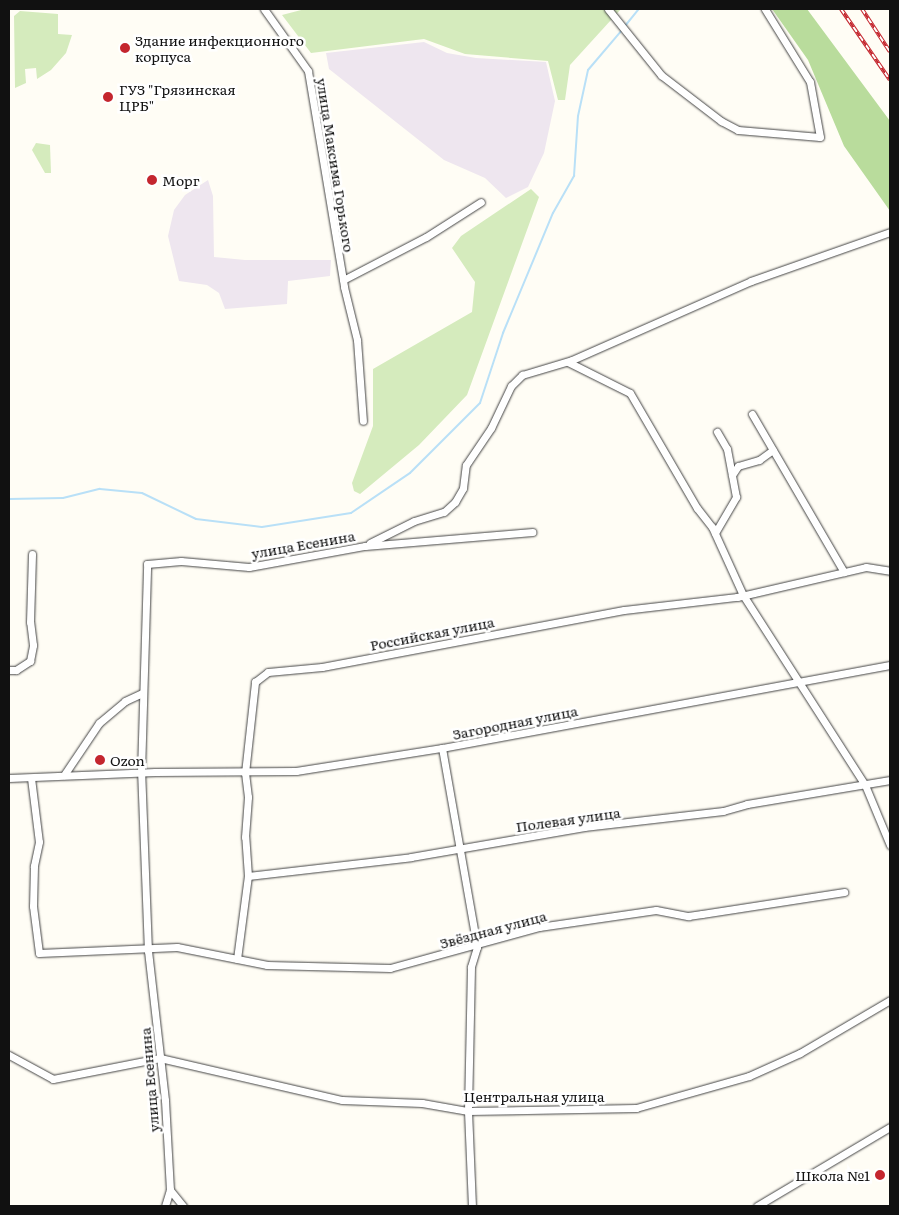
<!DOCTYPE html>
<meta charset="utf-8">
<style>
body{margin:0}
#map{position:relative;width:899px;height:1215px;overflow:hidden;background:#fffdf5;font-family:Literata,serif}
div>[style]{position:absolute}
.industrial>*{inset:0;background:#eee6ef}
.green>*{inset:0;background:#d5ebbd}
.forest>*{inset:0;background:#b9dc9c}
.stream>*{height:2px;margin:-1px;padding:0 1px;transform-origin:1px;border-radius:1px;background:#b9e0f7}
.roads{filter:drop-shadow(0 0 1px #444) drop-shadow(0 0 1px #444)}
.street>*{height:7px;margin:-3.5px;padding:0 3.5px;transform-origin:3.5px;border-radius:3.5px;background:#fff}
.rail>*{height:4px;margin-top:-2px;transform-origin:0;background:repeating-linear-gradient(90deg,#fff 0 5.5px,#c4262e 0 11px);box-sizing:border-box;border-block:1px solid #c4262e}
.dots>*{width:14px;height:14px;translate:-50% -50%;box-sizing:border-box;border:2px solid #fff;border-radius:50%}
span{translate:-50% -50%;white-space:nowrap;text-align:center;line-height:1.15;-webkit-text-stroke:5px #fff;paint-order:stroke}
.poi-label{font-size:14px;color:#111}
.left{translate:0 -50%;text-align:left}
.right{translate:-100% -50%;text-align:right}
.street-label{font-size:14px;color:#111}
.frame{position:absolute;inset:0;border:10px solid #111;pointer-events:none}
</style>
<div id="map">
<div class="industrial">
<div style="clip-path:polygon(424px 42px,447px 53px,476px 58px,546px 62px,555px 101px,544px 153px,528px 187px,506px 198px,485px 178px,444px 160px,329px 69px,326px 53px)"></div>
<div style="clip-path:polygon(208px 180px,213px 196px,214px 257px,245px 260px,331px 260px,330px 276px,288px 281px,287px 304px,225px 309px,219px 293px,207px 285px,179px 281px,168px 236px,174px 210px,185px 195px)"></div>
</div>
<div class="green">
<div style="clip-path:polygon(305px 9px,621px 9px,570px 65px,565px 100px,558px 100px,548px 61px,465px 54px,424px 39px,311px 53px,282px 15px)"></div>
<div style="clip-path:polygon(20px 11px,58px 14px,58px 34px,72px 35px,66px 53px,51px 70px,37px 79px,36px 68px,25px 69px,26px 83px,15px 88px,14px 16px)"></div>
<div style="clip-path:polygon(36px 143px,50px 145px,51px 173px,45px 173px,32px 150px)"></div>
<div style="clip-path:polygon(531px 189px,539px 197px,467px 395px,419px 445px,360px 494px,354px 491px,352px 483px,373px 426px,373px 369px,472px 312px,475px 282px,452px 248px,461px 236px)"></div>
</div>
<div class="forest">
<div style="clip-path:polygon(772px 9px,807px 9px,890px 121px,890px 211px,844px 146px,808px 60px)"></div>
</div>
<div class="stream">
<div style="left:625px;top:26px;width:22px;rotate:-51deg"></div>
<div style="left:9px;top:499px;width:54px;rotate:-1.1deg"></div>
<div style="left:63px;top:498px;width:38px;rotate:-14deg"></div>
<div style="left:100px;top:489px;width:42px;rotate:5.4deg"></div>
<div style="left:142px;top:493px;width:60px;rotate:25.7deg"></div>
<div style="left:196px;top:519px;width:66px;rotate:6.9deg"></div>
<div style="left:262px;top:527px;width:90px;rotate:-8.9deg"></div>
<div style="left:351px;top:513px;width:71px;rotate:-34.1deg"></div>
<div style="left:410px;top:473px;width:99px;rotate:-45deg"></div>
<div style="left:480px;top:403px;width:74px;rotate:-71.8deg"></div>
<div style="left:503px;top:333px;width:130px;rotate:-67.4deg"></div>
<div style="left:553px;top:213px;width:43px;rotate:-60.4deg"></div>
<div style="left:574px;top:176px;width:60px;rotate:-86.2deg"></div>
<div style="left:578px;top:116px;width:47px;rotate:-77.7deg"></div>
<div style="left:588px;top:70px;width:52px;rotate:-49.6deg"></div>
</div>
<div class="roads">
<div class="street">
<div style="left:264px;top:9px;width:76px;rotate:54.6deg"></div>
<div style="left:308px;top:71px;width:219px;rotate:80.5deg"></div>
<div style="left:344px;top:287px;width:55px;rotate:76.2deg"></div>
<div style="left:357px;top:340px;width:81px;rotate:85.8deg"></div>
<div style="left:608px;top:9px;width:85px;rotate:51.2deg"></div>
<div style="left:661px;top:75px;width:76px;rotate:37.5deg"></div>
<div style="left:721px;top:121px;width:19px;rotate:28deg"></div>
<div style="left:738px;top:130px;width:82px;rotate:4.9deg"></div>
<div style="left:820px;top:137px;width:56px;rotate:-100.3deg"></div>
<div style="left:810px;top:82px;width:86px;rotate:-121.7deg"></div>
<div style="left:343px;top:280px;width:93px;rotate:-27.4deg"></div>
<div style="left:426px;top:237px;width:65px;rotate:-32.5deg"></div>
<div style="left:568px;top:362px;width:69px;rotate:26.6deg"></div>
<div style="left:630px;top:393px;width:133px;rotate:59.8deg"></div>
<div style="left:697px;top:508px;width:24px;rotate:52deg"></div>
<div style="left:712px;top:527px;width:75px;rotate:65.5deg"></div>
<div style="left:743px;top:595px;width:226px;rotate:57.3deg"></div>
<div style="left:865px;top:785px;width:65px;rotate:67.4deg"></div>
<div style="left:752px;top:414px;width:183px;rotate:59.8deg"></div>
<div style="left:732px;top:475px;width:11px;rotate:-56deg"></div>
<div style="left:738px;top:466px;width:22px;rotate:-16deg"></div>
<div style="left:759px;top:460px;width:17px;rotate:-36deg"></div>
<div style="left:715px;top:533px;width:42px;rotate:-59.7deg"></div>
<div style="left:736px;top:497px;width:49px;rotate:-100.6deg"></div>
<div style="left:727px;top:449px;width:20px;rotate:-120deg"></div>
<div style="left:370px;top:543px;width:49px;rotate:-26.6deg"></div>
<div style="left:414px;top:521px;width:31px;rotate:-17deg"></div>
<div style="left:444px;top:512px;width:15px;rotate:-42deg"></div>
<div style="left:455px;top:502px;width:16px;rotate:-60deg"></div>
<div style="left:463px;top:488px;width:23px;rotate:-83deg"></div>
<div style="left:466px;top:465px;width:45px;rotate:-56deg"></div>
<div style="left:491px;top:428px;width:47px;rotate:-64.5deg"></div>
<div style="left:511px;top:386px;width:16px;rotate:-45deg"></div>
<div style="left:522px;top:375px;width:52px;rotate:-16.7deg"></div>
<div style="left:572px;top:360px;width:196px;rotate:-23.8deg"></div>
<div style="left:751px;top:281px;width:147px;rotate:-19.4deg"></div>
<div style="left:9px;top:670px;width:7px"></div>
<div style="left:16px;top:670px;width:17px;rotate:-33deg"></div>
<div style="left:30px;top:661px;width:16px;rotate:-79deg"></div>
<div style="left:33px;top:645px;width:23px;rotate:-97deg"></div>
<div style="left:30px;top:622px;width:68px;rotate:-88.3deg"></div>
<div style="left:442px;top:748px;width:202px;rotate:80deg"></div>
<div style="left:477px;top:947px;width:21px;rotate:107deg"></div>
<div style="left:471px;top:967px;width:144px;rotate:91.2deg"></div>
<div style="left:468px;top:1111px;width:95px;rotate:87.6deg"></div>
<div style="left:64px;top:775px;width:63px;rotate:-56.1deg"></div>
<div style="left:99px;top:723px;width:34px;rotate:-40deg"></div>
<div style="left:125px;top:701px;width:19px;rotate:-25deg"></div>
<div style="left:9px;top:778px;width:146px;rotate:-2.4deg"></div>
<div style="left:155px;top:772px;width:141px;rotate:-0.4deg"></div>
<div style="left:296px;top:771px;width:148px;rotate:-9deg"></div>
<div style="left:442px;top:748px;width:456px;rotate:-10.5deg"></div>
<div style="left:31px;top:778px;width:64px;rotate:82.9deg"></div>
<div style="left:39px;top:842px;width:25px;rotate:102deg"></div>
<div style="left:34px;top:866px;width:40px;rotate:91.4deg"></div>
<div style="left:33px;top:906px;width:47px;rotate:82.7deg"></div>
<div style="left:39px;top:953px;width:138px;rotate:-2.5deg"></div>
<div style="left:177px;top:947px;width:92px;rotate:11.3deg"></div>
<div style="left:267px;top:965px;width:123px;rotate:1.4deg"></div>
<div style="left:390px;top:968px;width:155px;rotate:-15.4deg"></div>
<div style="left:539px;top:927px;width:118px;rotate:-8.3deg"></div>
<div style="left:656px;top:910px;width:33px;rotate:11deg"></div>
<div style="left:688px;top:916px;width:14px;rotate:-8deg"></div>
<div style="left:702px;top:914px;width:144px;rotate:-8.8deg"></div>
<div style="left:248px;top:876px;width:164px;rotate:-6.6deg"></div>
<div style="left:411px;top:857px;width:176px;rotate:-9.8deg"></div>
<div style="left:584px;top:827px;width:140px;rotate:-6.6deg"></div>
<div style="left:723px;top:811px;width:25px;rotate:-16deg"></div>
<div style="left:747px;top:804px;width:145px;rotate:-9.5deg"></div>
<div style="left:237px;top:959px;width:84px;rotate:-82.5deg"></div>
<div style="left:248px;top:876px;width:39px;rotate:-94deg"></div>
<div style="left:245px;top:837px;width:40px;rotate:-85.7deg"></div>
<div style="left:248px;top:797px;width:24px;rotate:-97deg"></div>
<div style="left:245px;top:773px;width:92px;rotate:-83.7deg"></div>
<div style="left:255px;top:682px;width:16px;rotate:-38deg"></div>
<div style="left:268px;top:672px;width:54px;rotate:-5.3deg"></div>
<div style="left:322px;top:667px;width:307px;rotate:-10.7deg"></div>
<div style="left:624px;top:610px;width:114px;rotate:-6.6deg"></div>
<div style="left:737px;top:597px;width:132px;rotate:-13.1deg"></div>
<div style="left:866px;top:567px;width:24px;rotate:9deg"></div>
<div style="left:9px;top:1055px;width:50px;rotate:28.6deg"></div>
<div style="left:53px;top:1079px;width:109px;rotate:-11.1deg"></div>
<div style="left:160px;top:1058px;width:187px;rotate:13deg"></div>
<div style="left:342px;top:1100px;width:80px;rotate:2.1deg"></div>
<div style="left:422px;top:1103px;width:47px;rotate:9.9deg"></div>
<div style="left:468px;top:1111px;width:168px;rotate:-1deg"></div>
<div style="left:636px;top:1108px;width:117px;rotate:-15.8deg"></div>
<div style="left:749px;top:1076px;width:56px;rotate:-24.3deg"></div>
<div style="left:800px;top:1053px;width:104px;rotate:-30.5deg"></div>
<div style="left:170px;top:1190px;width:21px;rotate:51deg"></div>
<div style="left:165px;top:1206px;width:17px;rotate:-73deg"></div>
<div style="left:170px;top:1190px;width:90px;rotate:-93.2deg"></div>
<div style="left:165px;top:1100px;width:150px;rotate:-96.5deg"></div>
<div style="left:148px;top:951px;width:179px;rotate:-92.2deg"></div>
<div style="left:141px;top:772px;width:208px;rotate:-88.3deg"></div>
<div style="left:147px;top:564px;width:34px;rotate:-5deg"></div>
<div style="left:181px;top:561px;width:68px;rotate:5deg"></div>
<div style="left:249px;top:567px;width:118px;rotate:-10.3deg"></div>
<div style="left:365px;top:546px;width:168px;rotate:-4.8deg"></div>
<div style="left:757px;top:1206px;width:155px;rotate:-30.7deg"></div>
</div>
</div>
<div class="rail">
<div style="left:841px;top:9px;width:86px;rotate:55.4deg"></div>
<div style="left:862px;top:9px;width:51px;rotate:56.9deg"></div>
</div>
<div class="dots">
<div style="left:125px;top:48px;background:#c4262e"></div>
<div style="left:108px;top:97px;background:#c4262e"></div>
<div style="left:152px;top:180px;background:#c4262e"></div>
<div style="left:100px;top:760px;background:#c4262e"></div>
<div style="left:880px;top:1175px;background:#c4262e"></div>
</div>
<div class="poi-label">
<span class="left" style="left:135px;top:48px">Здание инфекционного<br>корпуса</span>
<span class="left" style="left:119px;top:97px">ГУЗ "Грязинская<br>ЦРБ"</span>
<span class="left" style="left:162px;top:180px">Морг</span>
<span class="left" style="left:110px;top:760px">Ozon</span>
<span class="right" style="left:870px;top:1175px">Школа №1</span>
</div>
<div class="street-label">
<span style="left:336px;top:165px;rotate:81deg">улица Максима Горького</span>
<span style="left:303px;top:544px;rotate:-10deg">улица Есенина</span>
<span style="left:432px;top:633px;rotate:-11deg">Российская улица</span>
<span style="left:515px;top:722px;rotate:-11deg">Загородная улица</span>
<span style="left:568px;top:819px;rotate:-8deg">Полевая улица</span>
<span style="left:493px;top:929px;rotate:-15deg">Звёздная улица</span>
<span style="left:149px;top:1080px;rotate:-95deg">улица Есенина</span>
<span style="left:534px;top:1096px">Центральная улица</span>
</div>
<div class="frame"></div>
</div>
